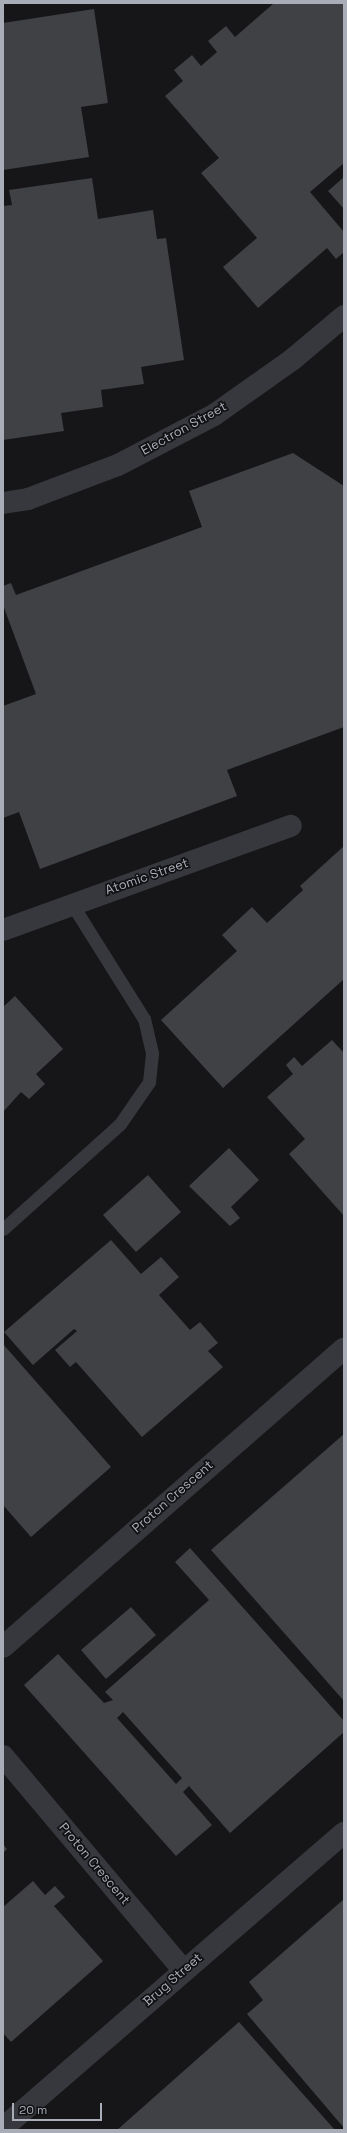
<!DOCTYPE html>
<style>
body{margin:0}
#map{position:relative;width:347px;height:2133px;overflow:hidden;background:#161618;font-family:"Space Grotesk",sans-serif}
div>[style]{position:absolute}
.building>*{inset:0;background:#404145}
.lane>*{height:13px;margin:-6.5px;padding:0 6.5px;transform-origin:6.5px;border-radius:6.5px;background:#37383d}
.street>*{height:22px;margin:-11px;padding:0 11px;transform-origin:11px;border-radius:11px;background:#37383d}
span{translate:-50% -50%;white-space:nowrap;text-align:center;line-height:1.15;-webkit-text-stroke:3.5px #111113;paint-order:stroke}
.street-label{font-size:13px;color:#a8adb8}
.frame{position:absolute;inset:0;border:4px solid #a8adb8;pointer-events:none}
.scale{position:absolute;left:12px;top:2103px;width:90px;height:18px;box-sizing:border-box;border:2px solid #a8adb8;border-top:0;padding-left:5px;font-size:12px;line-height:14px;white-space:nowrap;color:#a8adb8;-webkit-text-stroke:3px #111113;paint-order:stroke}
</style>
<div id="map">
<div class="building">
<div style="clip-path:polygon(274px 3px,344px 3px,344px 163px,310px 192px,344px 232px,344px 252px,336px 259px,327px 248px,258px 308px,223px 267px,257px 238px,201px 173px,219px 158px,165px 96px,183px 81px,174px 70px,192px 55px,201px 66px,217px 52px,208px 41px,226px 26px,235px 37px)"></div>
<div style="clip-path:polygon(94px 9px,108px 103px,81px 107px,89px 157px,3px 170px,3px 23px)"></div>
<div style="clip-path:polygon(344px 177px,344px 209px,328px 191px)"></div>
<div style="clip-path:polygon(92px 178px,98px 219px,153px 210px,157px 239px,166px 238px,184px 360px,141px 367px,144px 384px,101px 390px,103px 407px,61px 413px,64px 431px,3px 440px,3px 206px,12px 205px,9px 190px)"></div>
<div style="clip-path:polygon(293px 453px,344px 486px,344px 727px,227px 770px,237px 796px,40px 869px,19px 812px,3px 818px,3px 706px,36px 694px,3px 605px,3px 586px,11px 583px,16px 595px,202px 527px,189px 491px)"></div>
<div style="clip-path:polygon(344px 846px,344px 979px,223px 1088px,161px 1020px,237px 951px,222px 935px,252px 907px,267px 923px,303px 890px,300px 886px)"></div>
<div style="clip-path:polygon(15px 996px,63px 1049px,36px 1074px,45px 1084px,29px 1099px,21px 1092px,3px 1112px,3px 1007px)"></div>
<div style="clip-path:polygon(332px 1040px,344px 1053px,344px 1216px,289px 1154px,305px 1139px,267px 1097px,293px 1074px,286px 1065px,294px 1057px,302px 1066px)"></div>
<div style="clip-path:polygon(229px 1148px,259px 1180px,231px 1207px,240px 1218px,230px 1226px,189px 1186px)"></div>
<div style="clip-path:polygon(148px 1175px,181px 1212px,136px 1252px,103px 1215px)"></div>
<div style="clip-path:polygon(111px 1240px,141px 1274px,161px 1257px,179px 1277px,159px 1295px,190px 1330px,200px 1322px,218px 1343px,208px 1351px,223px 1367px,142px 1437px,76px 1362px,70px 1367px,55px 1350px,77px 1331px,74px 1329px,33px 1365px,4px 1332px)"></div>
<div style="clip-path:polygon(3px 1344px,111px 1467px,31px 1537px,3px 1505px)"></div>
<div style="clip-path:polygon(344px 1434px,344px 1701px,211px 1550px)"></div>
<div style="clip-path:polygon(evenodd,190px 1548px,344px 1721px,344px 1732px,230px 1833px,189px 1786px,183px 1792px,212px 1825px,176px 1856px,24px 1685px,58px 1654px,104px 1703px,113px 1700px,105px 1692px,209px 1600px,175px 1562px,190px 1548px,123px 1712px,182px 1778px,176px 1784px,117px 1718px,123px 1712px)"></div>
<div style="clip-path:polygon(131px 1607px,156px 1635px,106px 1679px,81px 1650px)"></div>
<div style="clip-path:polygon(3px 1844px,7px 1849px,3px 1853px)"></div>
<div style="clip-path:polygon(33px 1881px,45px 1895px,55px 1886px,65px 1897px,54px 1906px,103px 1961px,11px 2042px,3px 2033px,3px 1907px)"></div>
<div style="clip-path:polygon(344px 1899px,344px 2128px,247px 2014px,263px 2000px,249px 1982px)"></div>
<div style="clip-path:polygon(239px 2022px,335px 2130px,117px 2130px)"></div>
</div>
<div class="lane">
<div style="left:3px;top:1229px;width:157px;rotate:-41.9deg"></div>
<div style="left:120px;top:1124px;width:51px;rotate:-55.4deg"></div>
<div style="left:149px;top:1082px;width:29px;rotate:-84deg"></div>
<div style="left:152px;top:1053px;width:35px;rotate:-103deg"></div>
<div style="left:144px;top:1019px;width:136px;rotate:-122.1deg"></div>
</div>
<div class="street">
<div style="left:3px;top:503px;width:25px;rotate:-9deg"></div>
<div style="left:28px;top:499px;width:96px;rotate:-20.7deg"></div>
<div style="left:118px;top:465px;width:108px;rotate:-27.5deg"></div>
<div style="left:214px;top:415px;width:97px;rotate:-35.3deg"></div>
<div style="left:293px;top:359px;width:67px;rotate:-40.1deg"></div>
<div style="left:3px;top:930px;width:306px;rotate:-19.9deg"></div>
<div style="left:3px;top:1647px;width:453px;rotate:-41.2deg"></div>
<div style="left:3px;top:1756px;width:281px;rotate:49.9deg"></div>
<div style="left:3px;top:2128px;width:451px;rotate:-40.9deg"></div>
</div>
<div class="street-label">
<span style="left:184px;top:429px;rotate:-29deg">Electron Street</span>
<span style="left:147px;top:877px;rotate:-19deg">Atomic Street</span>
<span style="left:173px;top:1497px;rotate:-41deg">Proton Crescent</span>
<span style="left:94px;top:1864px;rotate:50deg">Proton Crescent</span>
<span style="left:173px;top:1980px;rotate:-41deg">Brug Street</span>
</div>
<div class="frame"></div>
<div class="scale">20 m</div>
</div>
